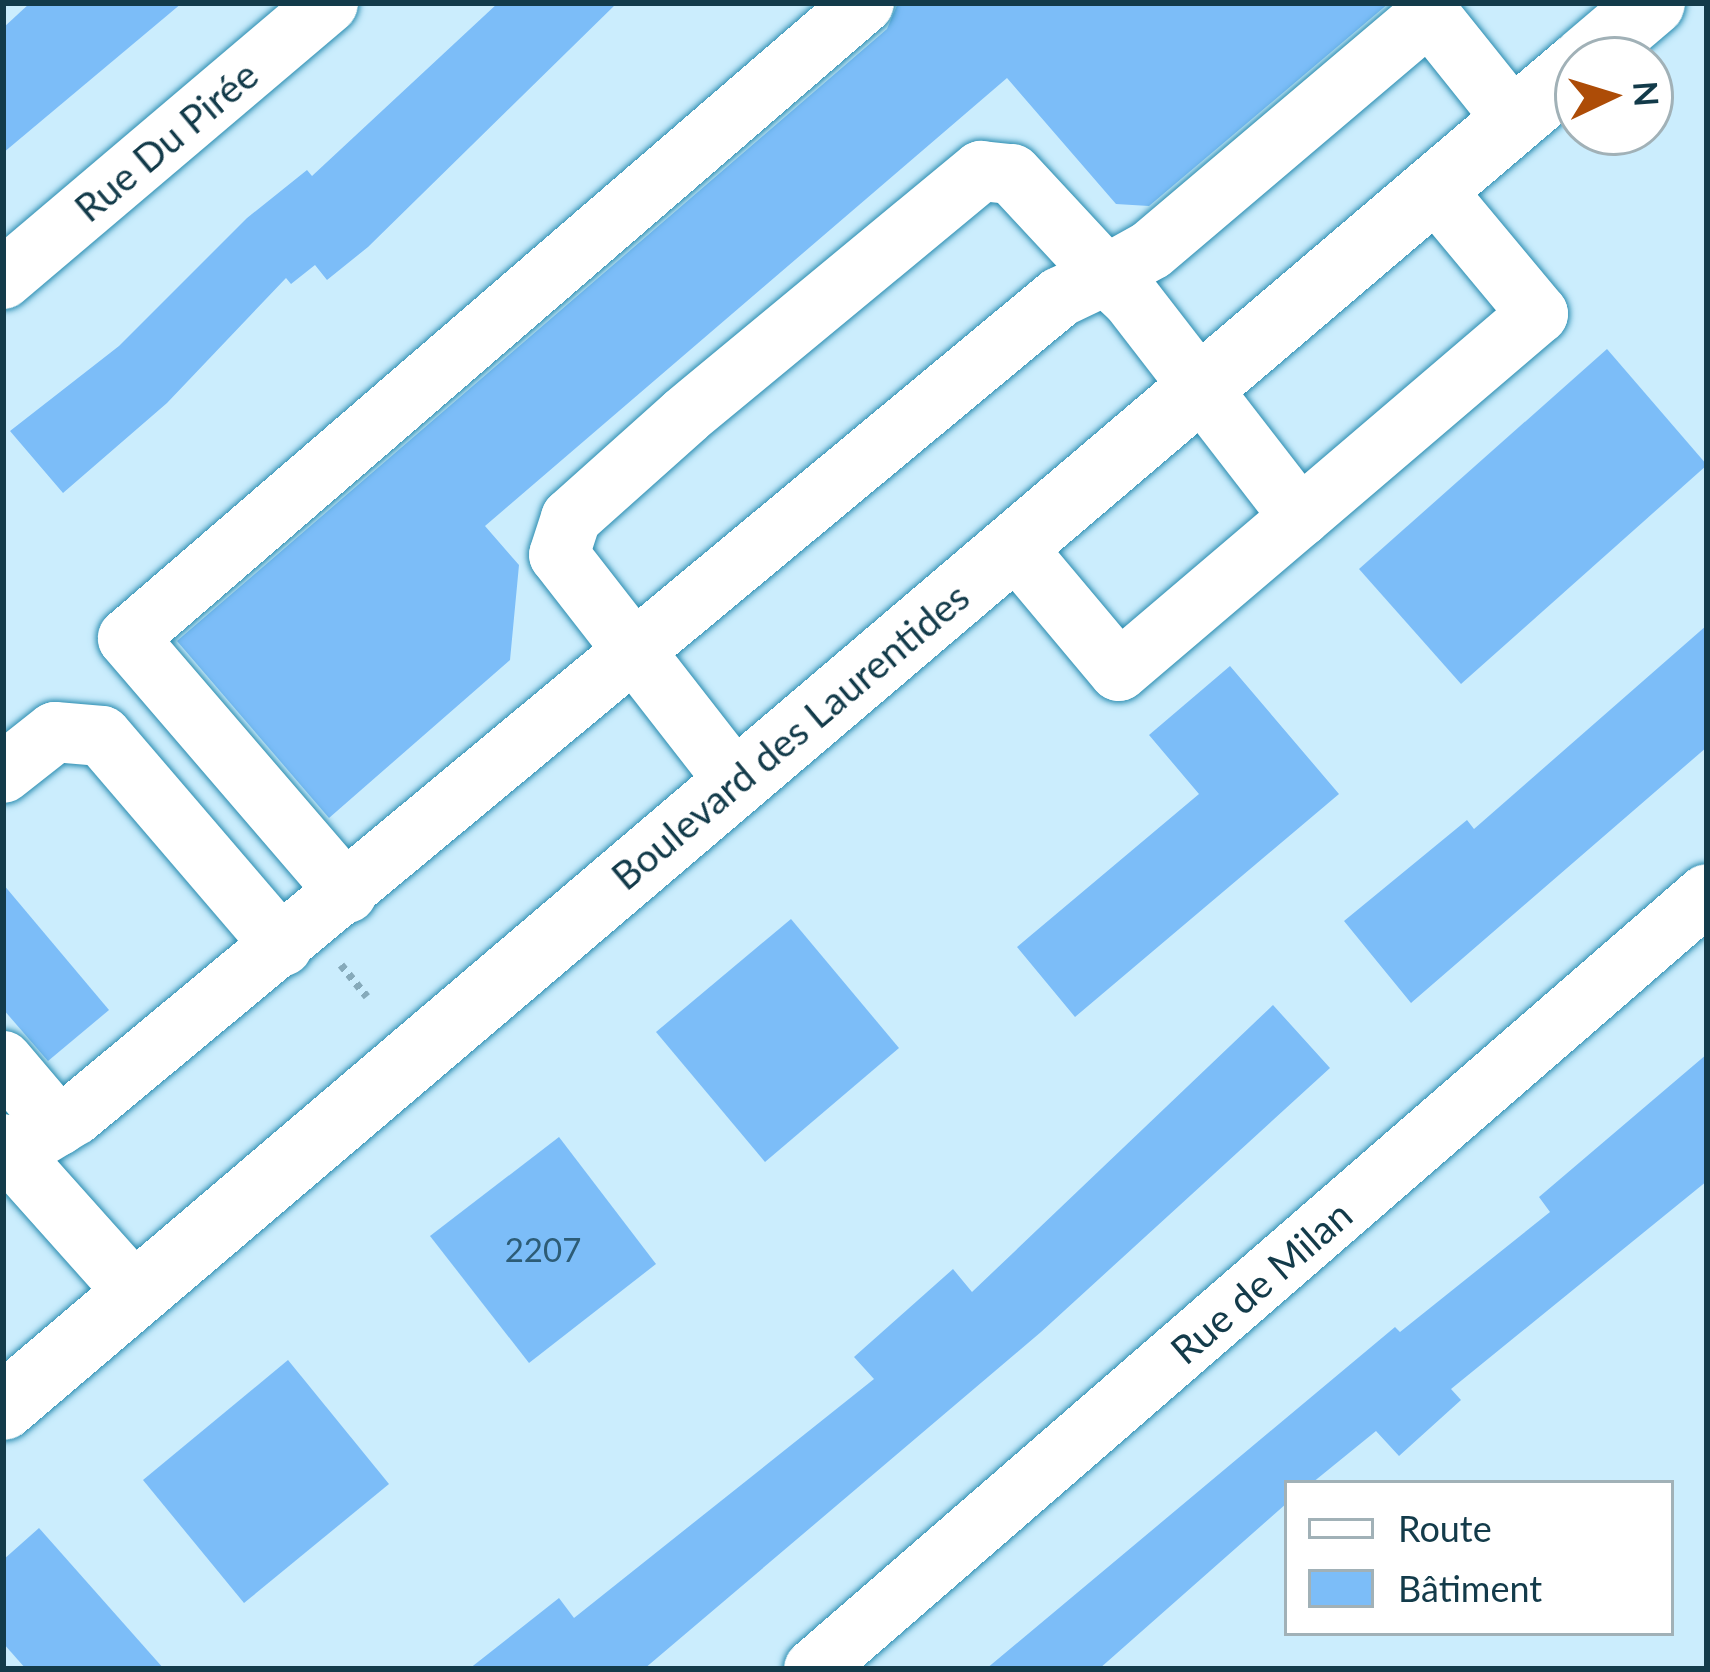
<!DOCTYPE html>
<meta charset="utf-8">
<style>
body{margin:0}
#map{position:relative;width:1710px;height:1672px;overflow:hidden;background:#cbedfd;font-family:Lato,sans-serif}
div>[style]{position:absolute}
.building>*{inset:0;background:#7cbdf8}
.path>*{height:8px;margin-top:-4px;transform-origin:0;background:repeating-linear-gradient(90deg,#86aaba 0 6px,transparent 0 12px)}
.roads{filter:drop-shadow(0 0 3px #2a8cb0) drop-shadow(0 0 3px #2a8cb0)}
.minor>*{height:60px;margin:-30px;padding:0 30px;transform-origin:30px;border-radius:30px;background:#fff}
.major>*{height:66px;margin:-33px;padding:0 33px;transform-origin:33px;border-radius:33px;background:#fff}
span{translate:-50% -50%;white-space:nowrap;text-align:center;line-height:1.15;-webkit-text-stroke:10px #fff;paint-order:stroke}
.number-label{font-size:33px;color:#2d5c76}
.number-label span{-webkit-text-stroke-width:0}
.street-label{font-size:39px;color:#133b4a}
.frame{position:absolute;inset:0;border:6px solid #133b4a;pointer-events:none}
.legend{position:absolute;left:1284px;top:1480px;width:390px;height:156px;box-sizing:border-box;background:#fff;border:3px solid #a1b1b7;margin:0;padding:15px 21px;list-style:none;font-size:36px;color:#133b4a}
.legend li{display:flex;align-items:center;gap:24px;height:60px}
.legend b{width:60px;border:3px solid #a1b1b7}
.north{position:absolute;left:1554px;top:36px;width:120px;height:120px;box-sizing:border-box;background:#fff;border:3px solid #a1b1b7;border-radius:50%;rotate:86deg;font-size:33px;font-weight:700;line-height:48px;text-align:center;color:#133b4a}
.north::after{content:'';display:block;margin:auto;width:42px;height:54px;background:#ad4c07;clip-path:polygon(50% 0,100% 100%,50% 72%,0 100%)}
</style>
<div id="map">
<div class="building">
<div style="clip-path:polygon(30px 3px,182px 3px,3px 153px,3px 28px)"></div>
<div style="clip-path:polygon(498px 3px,617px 3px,368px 247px,327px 280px,315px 265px,291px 284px,286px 278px,167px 403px,63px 493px,10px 431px,119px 346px,247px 218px,307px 170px,312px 176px)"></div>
<div style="clip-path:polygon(898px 3px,1389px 3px,1149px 206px,1116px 204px,1007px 78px,485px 526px,519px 565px,510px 660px,329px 818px,177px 641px,887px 29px)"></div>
<div style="clip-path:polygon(1607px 349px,1707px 465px,1461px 684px,1359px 569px)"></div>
<div style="clip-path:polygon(1707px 625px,1707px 747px,1411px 1003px,1344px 921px,1467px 820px,1474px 829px)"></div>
<div style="clip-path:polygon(1230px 666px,1339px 794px,1075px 1017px,1017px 947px,1199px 794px,1149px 735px)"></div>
<div style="clip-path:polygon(3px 884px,109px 1010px,48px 1061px,3px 1009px)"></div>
<div style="clip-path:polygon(791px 919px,899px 1048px,765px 1162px,656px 1032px)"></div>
<div style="clip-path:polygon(1273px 1005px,1330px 1068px,1041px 1332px,644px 1669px,469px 1669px,559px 1598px,574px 1618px,874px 1379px,854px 1357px,953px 1269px,972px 1292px)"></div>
<div style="clip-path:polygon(1707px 1054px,1707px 1181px,1451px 1389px,1461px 1400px,1399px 1456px,1376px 1431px,1312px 1483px,1287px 1483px,1287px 1503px,1099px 1669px,986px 1669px,1395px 1327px,1400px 1332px,1550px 1212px,1539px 1197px)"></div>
<div style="clip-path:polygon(559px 1137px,656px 1264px,529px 1363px,430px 1236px)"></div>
<div style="clip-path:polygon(288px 1360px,389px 1484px,244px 1603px,143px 1480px)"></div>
<div style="clip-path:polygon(39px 1528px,164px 1669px,26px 1669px,3px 1643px,3px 1560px)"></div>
</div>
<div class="path">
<div style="left:341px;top:965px;width:41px;rotate:50.9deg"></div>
</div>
<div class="roads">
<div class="minor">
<div style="left:3px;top:279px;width:426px;rotate:-40.3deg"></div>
<div style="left:1014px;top:546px;width:163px;rotate:50deg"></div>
<div style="left:1119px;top:671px;width:238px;rotate:-40.4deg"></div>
<div style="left:1300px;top:517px;width:313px;rotate:-40.5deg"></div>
<div style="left:1538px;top:314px;width:163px;rotate:-129.8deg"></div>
<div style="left:3px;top:773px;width:66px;rotate:-38.3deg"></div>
<div style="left:55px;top:732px;width:47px;rotate:4.9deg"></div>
<div style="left:102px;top:736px;width:277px;rotate:49.4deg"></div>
<div style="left:736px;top:782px;width:288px;rotate:-127.9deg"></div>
<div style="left:559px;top:555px;width:39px;rotate:-72deg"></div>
<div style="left:571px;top:518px;width:154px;rotate:-41.8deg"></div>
<div style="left:686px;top:415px;width:383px;rotate:-39.6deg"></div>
<div style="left:981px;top:171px;width:31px;rotate:6deg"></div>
<div style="left:1012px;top:174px;width:138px;rotate:47.1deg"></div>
<div style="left:1106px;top:275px;width:51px;rotate:-29.1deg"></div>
<div style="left:1151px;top:250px;width:365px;rotate:-40.3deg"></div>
<div style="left:1429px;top:14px;width:136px;rotate:51.3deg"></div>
<div style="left:347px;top:893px;width:336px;rotate:-130.7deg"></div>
<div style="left:128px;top:638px;width:972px;rotate:-40.79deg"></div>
<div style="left:3px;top:1061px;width:85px;rotate:49.8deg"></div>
<div style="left:3px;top:1144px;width:13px;rotate:51deg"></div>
<div style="left:11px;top:1154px;width:75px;rotate:-31.4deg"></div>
<div style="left:75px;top:1115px;width:1280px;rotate:-39.71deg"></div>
<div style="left:1060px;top:297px;width:51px;rotate:-25.6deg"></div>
<div style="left:1106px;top:275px;width:33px;rotate:43deg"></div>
<div style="left:1130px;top:297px;width:278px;rotate:52.3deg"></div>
<div style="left:3px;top:1161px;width:11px;rotate:-41deg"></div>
<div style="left:11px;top:1154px;width:188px;rotate:48.2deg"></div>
<div style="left:814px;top:1669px;width:1182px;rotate:-40.95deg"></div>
</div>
<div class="major">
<div style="left:1585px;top:60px;width:88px;rotate:-40.4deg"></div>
<div style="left:3px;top:1407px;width:2069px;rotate:-40.41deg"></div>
</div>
</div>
<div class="number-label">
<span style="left:543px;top:1250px">2207</span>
</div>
<div class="street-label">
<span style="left:166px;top:141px;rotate:-40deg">Rue Du Pirée</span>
<span style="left:790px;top:736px;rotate:-40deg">Boulevard des Laurentides</span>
<span style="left:1261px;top:1282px;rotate:-41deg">Rue de Milan</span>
</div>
<div class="frame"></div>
<ul class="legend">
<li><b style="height:15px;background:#fff"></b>Route</li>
<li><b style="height:33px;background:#7cbdf8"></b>Bâtiment</li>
</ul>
<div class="north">N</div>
</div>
